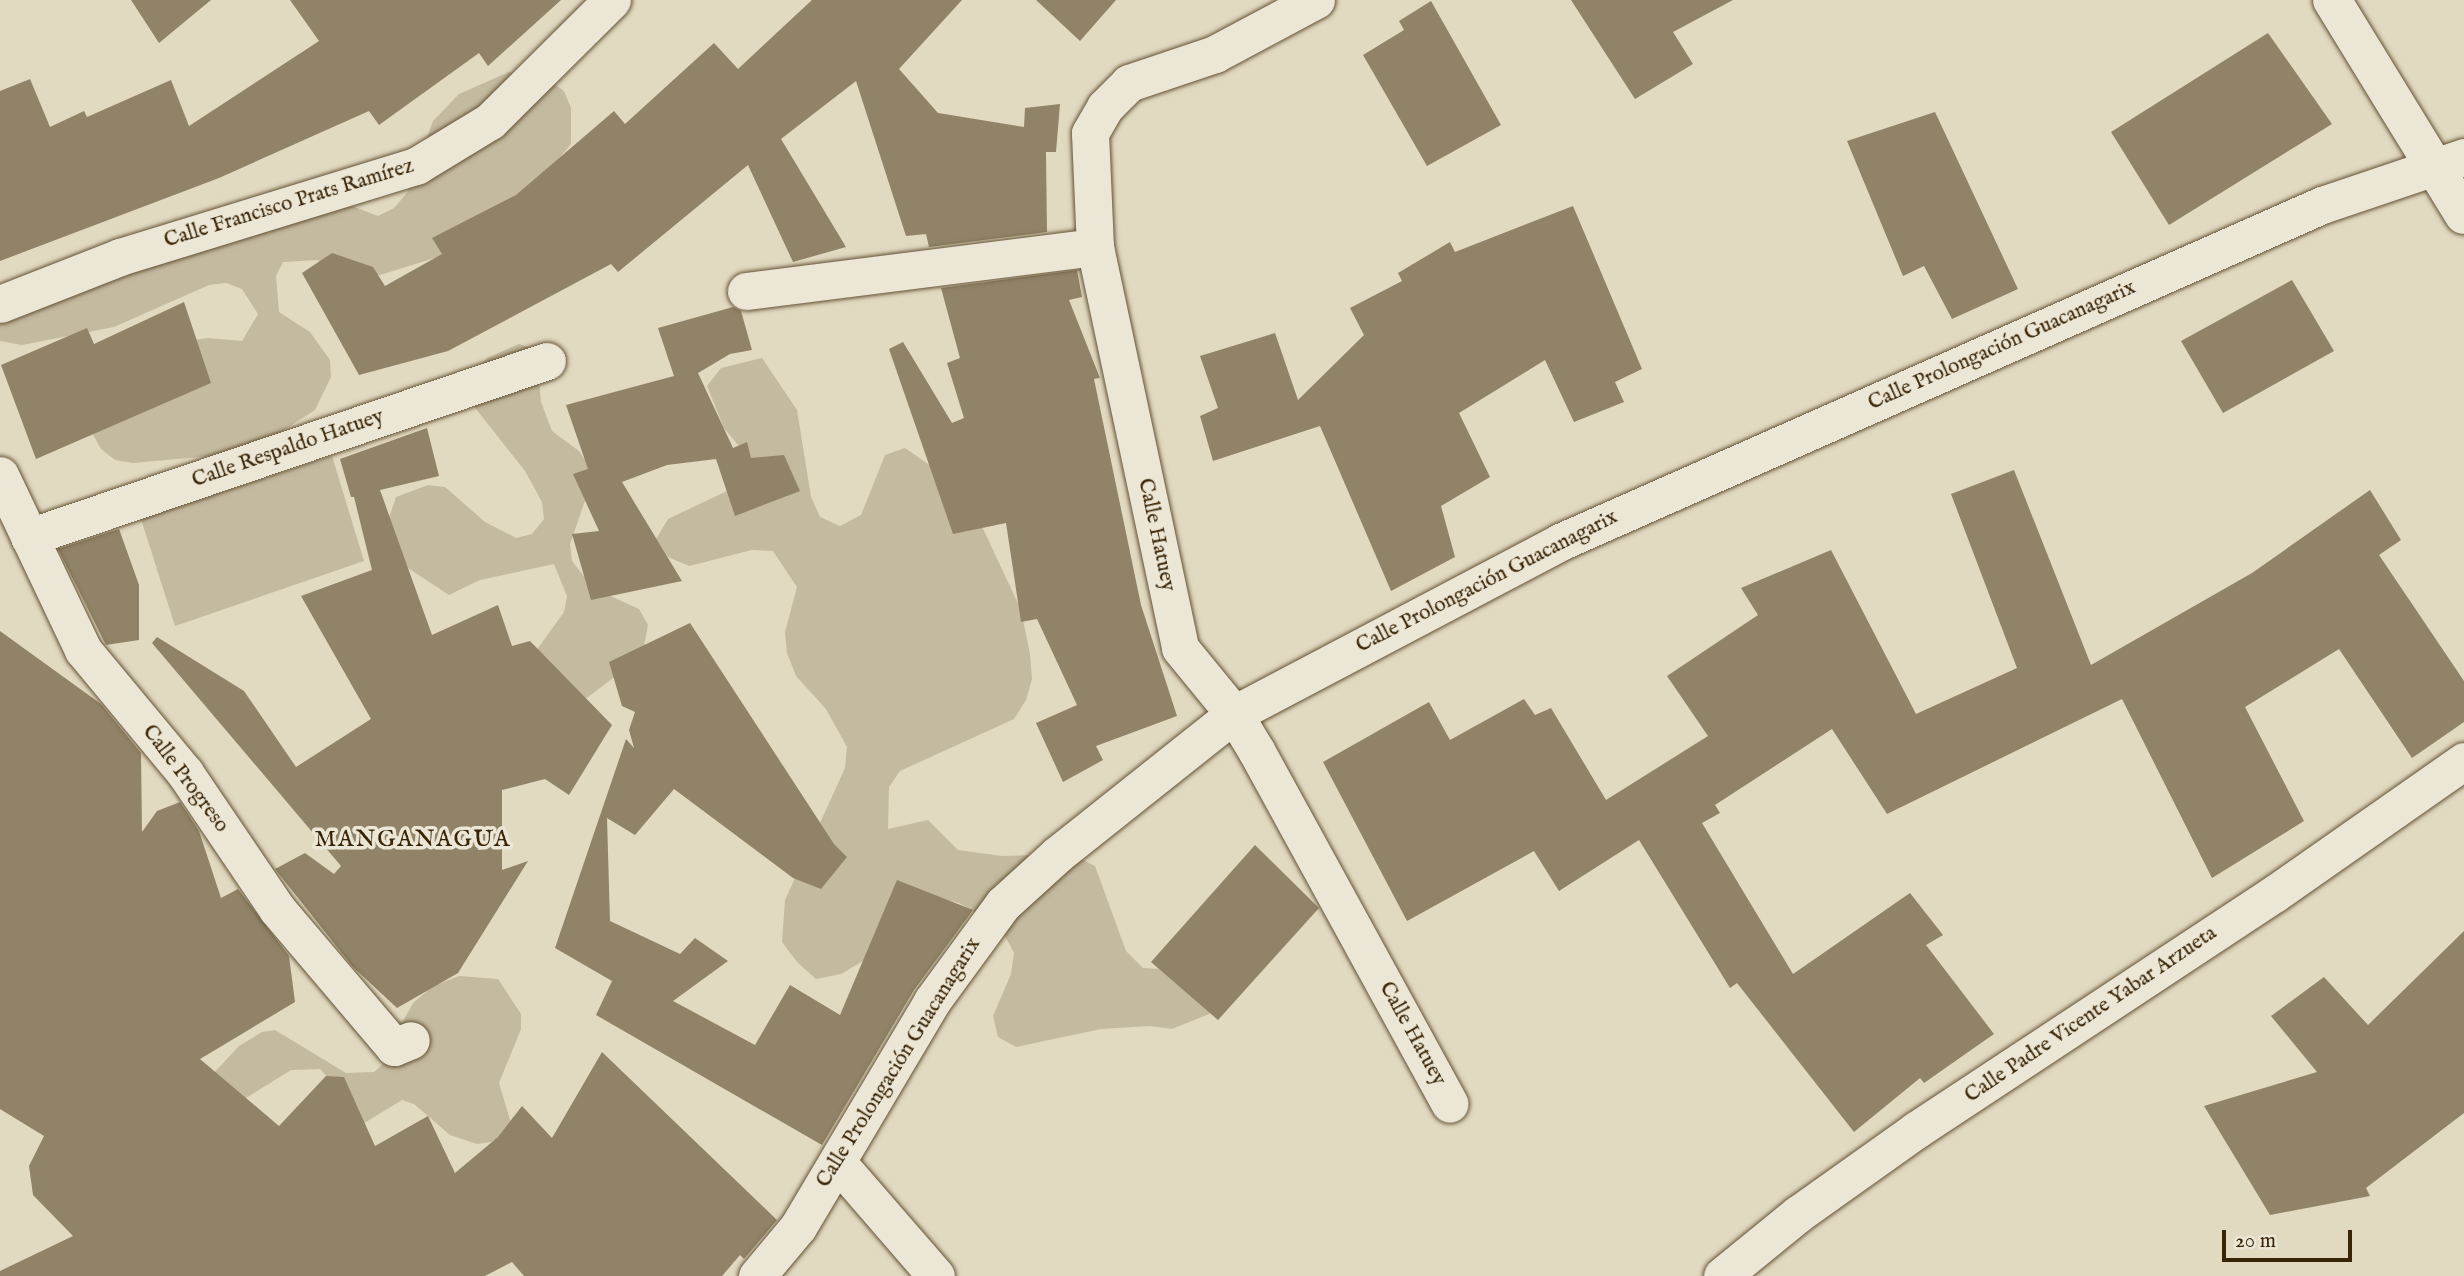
<!DOCTYPE html>
<meta charset="utf-8">
<style>
body{margin:0}
#map{position:relative;width:2464px;height:1276px;overflow:hidden;background:#e1d9c0;font-family:"IM FELL English",serif}
div>[style]{position:absolute}
.green>*{inset:0;background:#c4baa0}
.building>*{inset:0;background:#908367}
.roads{filter:drop-shadow(0 0 2px #635234) drop-shadow(0 0 2px #635234)}
.minor>*{height:37px;margin:-18.5px;padding:0 18.5px;transform-origin:18.5px;border-radius:18.5px;background:#ece6d6}
.tertiary>*{height:38px;margin:-19px;padding:0 19px;transform-origin:19px;border-radius:19px;background:#ece6d6}
span{translate:-50% -50%;white-space:nowrap;text-align:center;line-height:1.15;-webkit-text-stroke:7px #ece6d6;paint-order:stroke}
.street-label{font-size:21px;color:#392506}
.neighbourhood-label{font-size:23px;color:#392506;letter-spacing:2px}
.scale{position:absolute;left:2222px;top:1230px;width:130px;height:32px;box-sizing:border-box;border:4px solid #392506;border-top:0;padding-left:9px;font-size:21px;line-height:24px;white-space:nowrap;color:#392506;-webkit-text-stroke:5px #ece6d6;paint-order:stroke}
</style>
<div id="map">
<div class="green">
<div style="clip-path:polygon(509px 72px,547px 79px,564px 91px,571px 108px,571px 144px,516px 210px,438px 257px,367px 279px,317px 260px,283px 262px,276px 276px,279px 312px,310px 332px,330px 360px,331px 377px,315px 410px,270px 439px,221px 455px,133px 463px,115px 460px,101px 449px,84px 418px,154px 346px,208px 338px,242px 341px,258px 314px,242px 289px,226px 283px,209px 285px,114px 327px,22px 345px,0 341px,0 307px,313px 191px,378px 216px,394px 208px,407px 193px,433px 121px,459px 94px)"></div>
<div style="clip-path:polygon(519px 344px,536px 350px,541px 402px,552px 431px,579px 451px,589px 466px,586px 498px,570px 544px,572px 561px,593px 588px,639px 609px,648px 625px,642px 656px,588px 697px,558px 711px,500px 701px,564px 612px,567px 596px,554px 564px,480px 580px,449px 595px,408px 568px,389px 518px,396px 497px,428px 485px,445px 487px,485px 522px,516px 538px,532px 534px,544px 519px,542px 502px,525px 471px,472px 404px,475px 372px,487px 358px)"></div>
<div style="clip-path:polygon(762px 358px,797px 410px,811px 497px,820px 517px,840px 526px,861px 515px,885px 455px,905px 448px,965px 490px,1021px 610px,1030px 654px,1032px 679px,1026px 700px,1014px 719px,900px 771px,889px 787px,888px 829px,928px 820px,958px 850px,1002px 856px,1071px 854px,1095px 866px,1126px 951px,1143px 968px,1214px 972px,1229px 1006px,1172px 1029px,1150px 1026px,1101px 1029px,1016px 1047px,998px 1037px,993px 1016px,1011px 974px,1014px 953px,1004px 934px,987px 919px,959px 903px,935px 897px,863px 961px,841px 974px,816px 979px,797px 962px,782px 942px,785px 900px,845px 768px,847px 747px,826px 709px,796px 676px,787px 653px,785px 632px,797px 587px,773px 551px,752px 550px,689px 566px,668px 557px,656px 539px,668px 519px,746px 482px,753px 463px,724px 428px,707px 386px,721px 368px)"></div>
<div style="clip-path:polygon(332px 456px,364px 561px,175px 626px,141px 519px)"></div>
<div style="clip-path:polygon(459px 976px,498px 979px,521px 1014px,521px 1029px,499px 1083px,511px 1123px,505px 1135px,491px 1142px,477px 1144px,450px 1135px,414px 1104px,402px 1100px,353px 1130px,329px 1079px,320px 1069px,291px 1070px,241px 1101px,212px 1075px,239px 1046px,262px 1032px,275px 1030px,346px 1073px,374px 1072px,394px 1054px,400px 1027px,413px 1003px,433px 986px)"></div>
</div>
<div class="building">
<div style="clip-path:polygon(131px 0,211px 0,159px 43px)"></div>
<div style="clip-path:polygon(290px 0,561px 0,488px 66px,479px 53px,379px 125px,369px 111px,219px 178px,0 261px,0 91px,30px 79px,50px 127px,84px 111px,87px 117px,171px 80px,189px 126px,319px 41px)"></div>
<div style="clip-path:polygon(812px 0,962px 0,899px 69px,938px 113px,1024px 127px,1025px 108px,1060px 104px,1056px 152px,1046px 152px,1047px 232px,929px 247px,926px 234px,906px 236px,856px 81px,781px 139px,846px 247px,793px 262px,748px 165px,618px 272px,611px 264px,448px 351px,359px 375px,302px 273px,332px 253px,373px 267px,385px 286px,442px 254px,432px 238px,516px 195px,614px 111px,625px 124px,714px 43px,738px 69px)"></div>
<div style="clip-path:polygon(1036px 0,1116px 0,1080px 41px)"></div>
<div style="clip-path:polygon(1571px 0,1733px 0,1673px 32px,1693px 64px,1635px 99px)"></div>
<div style="clip-path:polygon(1431px 1px,1501px 125px,1427px 166px,1363px 55px,1404px 30px,1399px 21px)"></div>
<div style="clip-path:polygon(2268px 33px,2332px 124px,2169px 225px,2111px 132px)"></div>
<div style="clip-path:polygon(1935px 112px,2018px 289px,1952px 319px,1924px 266px,1903px 276px,1847px 141px)"></div>
<div style="clip-path:polygon(1573px 206px,1642px 369px,1615px 382px,1624px 402px,1574px 422px,1545px 360px,1459px 413px,1490px 477px,1441px 506px,1455px 557px,1391px 591px,1320px 426px,1213px 461px,1200px 416px,1218px 408px,1200px 356px,1275px 333px,1298px 400px,1364px 335px,1350px 308px,1402px 281px,1398px 273px,1450px 242px,1455px 252px)"></div>
<div style="clip-path:polygon(1077px 270px,1082px 297px,1069px 300px,1100px 378px,1094px 379px,1141px 605px,1177px 716px,1096px 746px,1103px 760px,1063px 782px,1036px 723px,1077px 705px,1037px 619px,1021px 622px,1006px 523px,953px 534px,889px 349px,903px 342px,952px 423px,964px 418px,947px 363px,960px 358px,941px 288px)"></div>
<div style="clip-path:polygon(2292px 280px,2334px 351px,2223px 413px,2181px 341px)"></div>
<div style="clip-path:polygon(184px 302px,211px 383px,36px 459px,1px 365px,87px 328px,94px 344px)"></div>
<div style="clip-path:polygon(733px 307px,741px 311px,752px 350px,730px 354px,698px 373px,733px 448px,747px 442px,751px 458px,784px 455px,800px 491px,735px 516px,716px 459px,667px 465px,622px 482px,682px 581px,591px 600px,572px 534px,599px 531px,573px 474px,588px 469px,566px 405px,674px 376px,658px 328px)"></div>
<div style="clip-path:polygon(427px 428px,439px 476px,380px 490px,432px 635px,498px 605px,512px 646px,530px 641px,612px 725px,569px 795px,545px 779px,502px 790px,502px 870px,528px 861px,458px 973px,397px 1008px,353px 967px,275px 869px,305px 853px,334px 874px,341px 866px,152px 643px,157px 637px,244px 691px,296px 767px,371px 719px,301px 596px,372px 570px,354px 497px,351px 497px,340px 459px)"></div>
<div style="clip-path:polygon(2014px 470px,2091px 665px,2252px 573px,2370px 490px,2401px 540px,2379px 555px,2464px 681px,2464px 722px,2412px 758px,2339px 649px,2245px 707px,2304px 821px,2212px 878px,2122px 699px,1887px 814px,1832px 729px,1715px 805px,1720px 813px,1702px 823px,1793px 974px,1910px 893px,1943px 935px,1926px 945px,1994px 1034px,1924px 1083px,1920px 1078px,1854px 1132px,1737px 983px,1730px 988px,1639px 840px,1559px 891px,1534px 851px,1407px 921px,1323px 762px,1429px 702px,1450px 740px,1524px 699px,1535px 715px,1551px 708px,1606px 800px,1708px 736px,1667px 676px,1758px 615px,1741px 588px,1831px 550px,1916px 714px,2017px 668px,1951px 494px)"></div>
<div style="clip-path:polygon(119px 529px,139px 585px,139px 640px,106px 645px,58px 549px)"></div>
<div style="clip-path:polygon(690px 623px,834px 844px,847px 857px,821px 889px,793px 878px,674px 789px,635px 835px,607px 818px,610px 921px,680px 954px,695px 938px,728px 961px,673px 1001px,755px 1045px,790px 985px,840px 1015px,897px 880px,973px 910px,914px 990px,822px 1145px,596px 1015px,612px 981px,555px 948px,626px 739px,634px 748px,629px 730px,635px 712px,622px 706px,609px 662px)"></div>
<div style="clip-path:polygon(0 631px,101px 704px,141px 753px,142px 832px,157px 811px,180px 802px,199px 831px,221px 898px,238px 889px,289px 956px,295px 1002px,200px 1059px,279px 1126px,326px 1076px,344px 1077px,375px 1146px,428px 1116px,455px 1173px,498px 1137px,522px 1106px,552px 1138px,602px 1052px,777px 1220px,744px 1259px,740px 1255px,722px 1276px,524px 1276px,512px 1262px,485px 1276px,0 1276px,0 1271px,73px 1236px,33px 1195px,29px 1166px,44px 1136px,0 1109px)"></div>
<div style="clip-path:polygon(1255px 845px,1319px 908px,1218px 1020px,1151px 962px)"></div>
<div style="clip-path:polygon(2464px 931px,2464px 1113px,2366px 1188px,2370px 1196px,2270px 1215px,2204px 1106px,2317px 1072px,2271px 1016px,2324px 977px,2368px 1025px)"></div>
</div>
<div class="roads">
<div class="minor">
<div style="left:1316px;top:0;width:115px;rotate:151.9deg"></div>
<div style="left:1215px;top:54px;width:91px;rotate:161.4deg"></div>
<div style="left:1129px;top:83px;width:34px;rotate:135deg"></div>
<div style="left:1105px;top:107px;width:30px;rotate:120deg"></div>
<div style="left:1090px;top:133px;width:114px;rotate:87.5deg"></div>
<div style="left:1095px;top:247px;width:410px;rotate:78deg"></div>
<div style="left:1180px;top:648px;width:85px;rotate:50.7deg"></div>
<div style="left:1234px;top:714px;width:44px;rotate:58.8deg"></div>
<div style="left:1257px;top:752px;width:401px;rotate:61.3deg"></div>
<div style="left:746px;top:291px;width:352px;rotate:-7.2deg"></div>
<div style="left:0;top:304px;width:129px;rotate:-21.4deg"></div>
<div style="left:120px;top:257px;width:310px;rotate:-17.1deg"></div>
<div style="left:416px;top:166px;width:87px;rotate:-31.3deg"></div>
<div style="left:490px;top:121px;width:172px;rotate:-44.8deg"></div>
<div style="left:0;top:475px;width:194px;rotate:64.6deg"></div>
<div style="left:83px;top:650px;width:160px;rotate:50.3deg"></div>
<div style="left:185px;top:773px;width:164px;rotate:55.9deg"></div>
<div style="left:277px;top:909px;width:181px;rotate:49.7deg"></div>
<div style="left:394px;top:1047px;width:18px;rotate:-22deg"></div>
<div style="left:29px;top:537px;width:547px;rotate:-18.77deg"></div>
<div style="left:839px;top:1164px;width:148px;rotate:49.1deg"></div>
<div style="left:757px;top:1276px;width:64px;rotate:-50.1deg"></div>
<div style="left:798px;top:1227px;width:263px;rotate:-59.3deg"></div>
<div style="left:932px;top:1001px;width:120px;rotate:-53.8deg"></div>
<div style="left:1003px;top:904px;width:74px;rotate:-42.3deg"></div>
<div style="left:1058px;top:854px;width:225px;rotate:-38.5deg"></div>
<div style="left:1234px;top:714px;width:369px;rotate:-27.8deg"></div>
<div style="left:1560px;top:542px;width:833px;rotate:-23.86deg"></div>
<div style="left:2322px;top:205px;width:150px;rotate:-18.7deg"></div>
<div style="left:1722px;top:1276px;width:98px;rotate:-39.2deg"></div>
<div style="left:1798px;top:1214px;width:145px;rotate:-35.4deg"></div>
<div style="left:1916px;top:1130px;width:429px;rotate:-33.4deg"></div>
<div style="left:2274px;top:894px;width:232px;rotate:-35deg"></div>
</div>
<div class="tertiary">
<div style="left:2332px;top:0;width:252px;rotate:58.5deg"></div>
</div>
</div>
<div class="street-label">
<span style="left:289px;top:204px;rotate:-17deg">Calle Francisco Prats Ramírez</span>
<span style="left:2002px;top:346px;rotate:-24deg">Calle Prolongación Guacanagarix</span>
<span style="left:288px;top:449px;rotate:-19deg">Calle Respaldo Hatuey</span>
<span style="left:1156px;top:535px;rotate:78deg">Calle Hatuey</span>
<span style="left:1487px;top:582px;rotate:-27deg">Calle Prolongación Guacanagarix</span>
<span style="left:185px;top:779px;rotate:53deg">Calle Progreso</span>
<span style="left:2091px;top:1015px;rotate:-34deg">Calle Padre Vicente Yabar Arzueta</span>
<span style="left:1412px;top:1034px;rotate:61deg">Calle Hatuey</span>
<span style="left:899px;top:1063px;rotate:-58deg">Calle Prolongación Guacanagarix</span>
</div>
<div class="neighbourhood-label">
<span style="left:413px;top:840px">MANGANAGUA</span>
</div>
<div class="scale">20 m</div>
</div>
